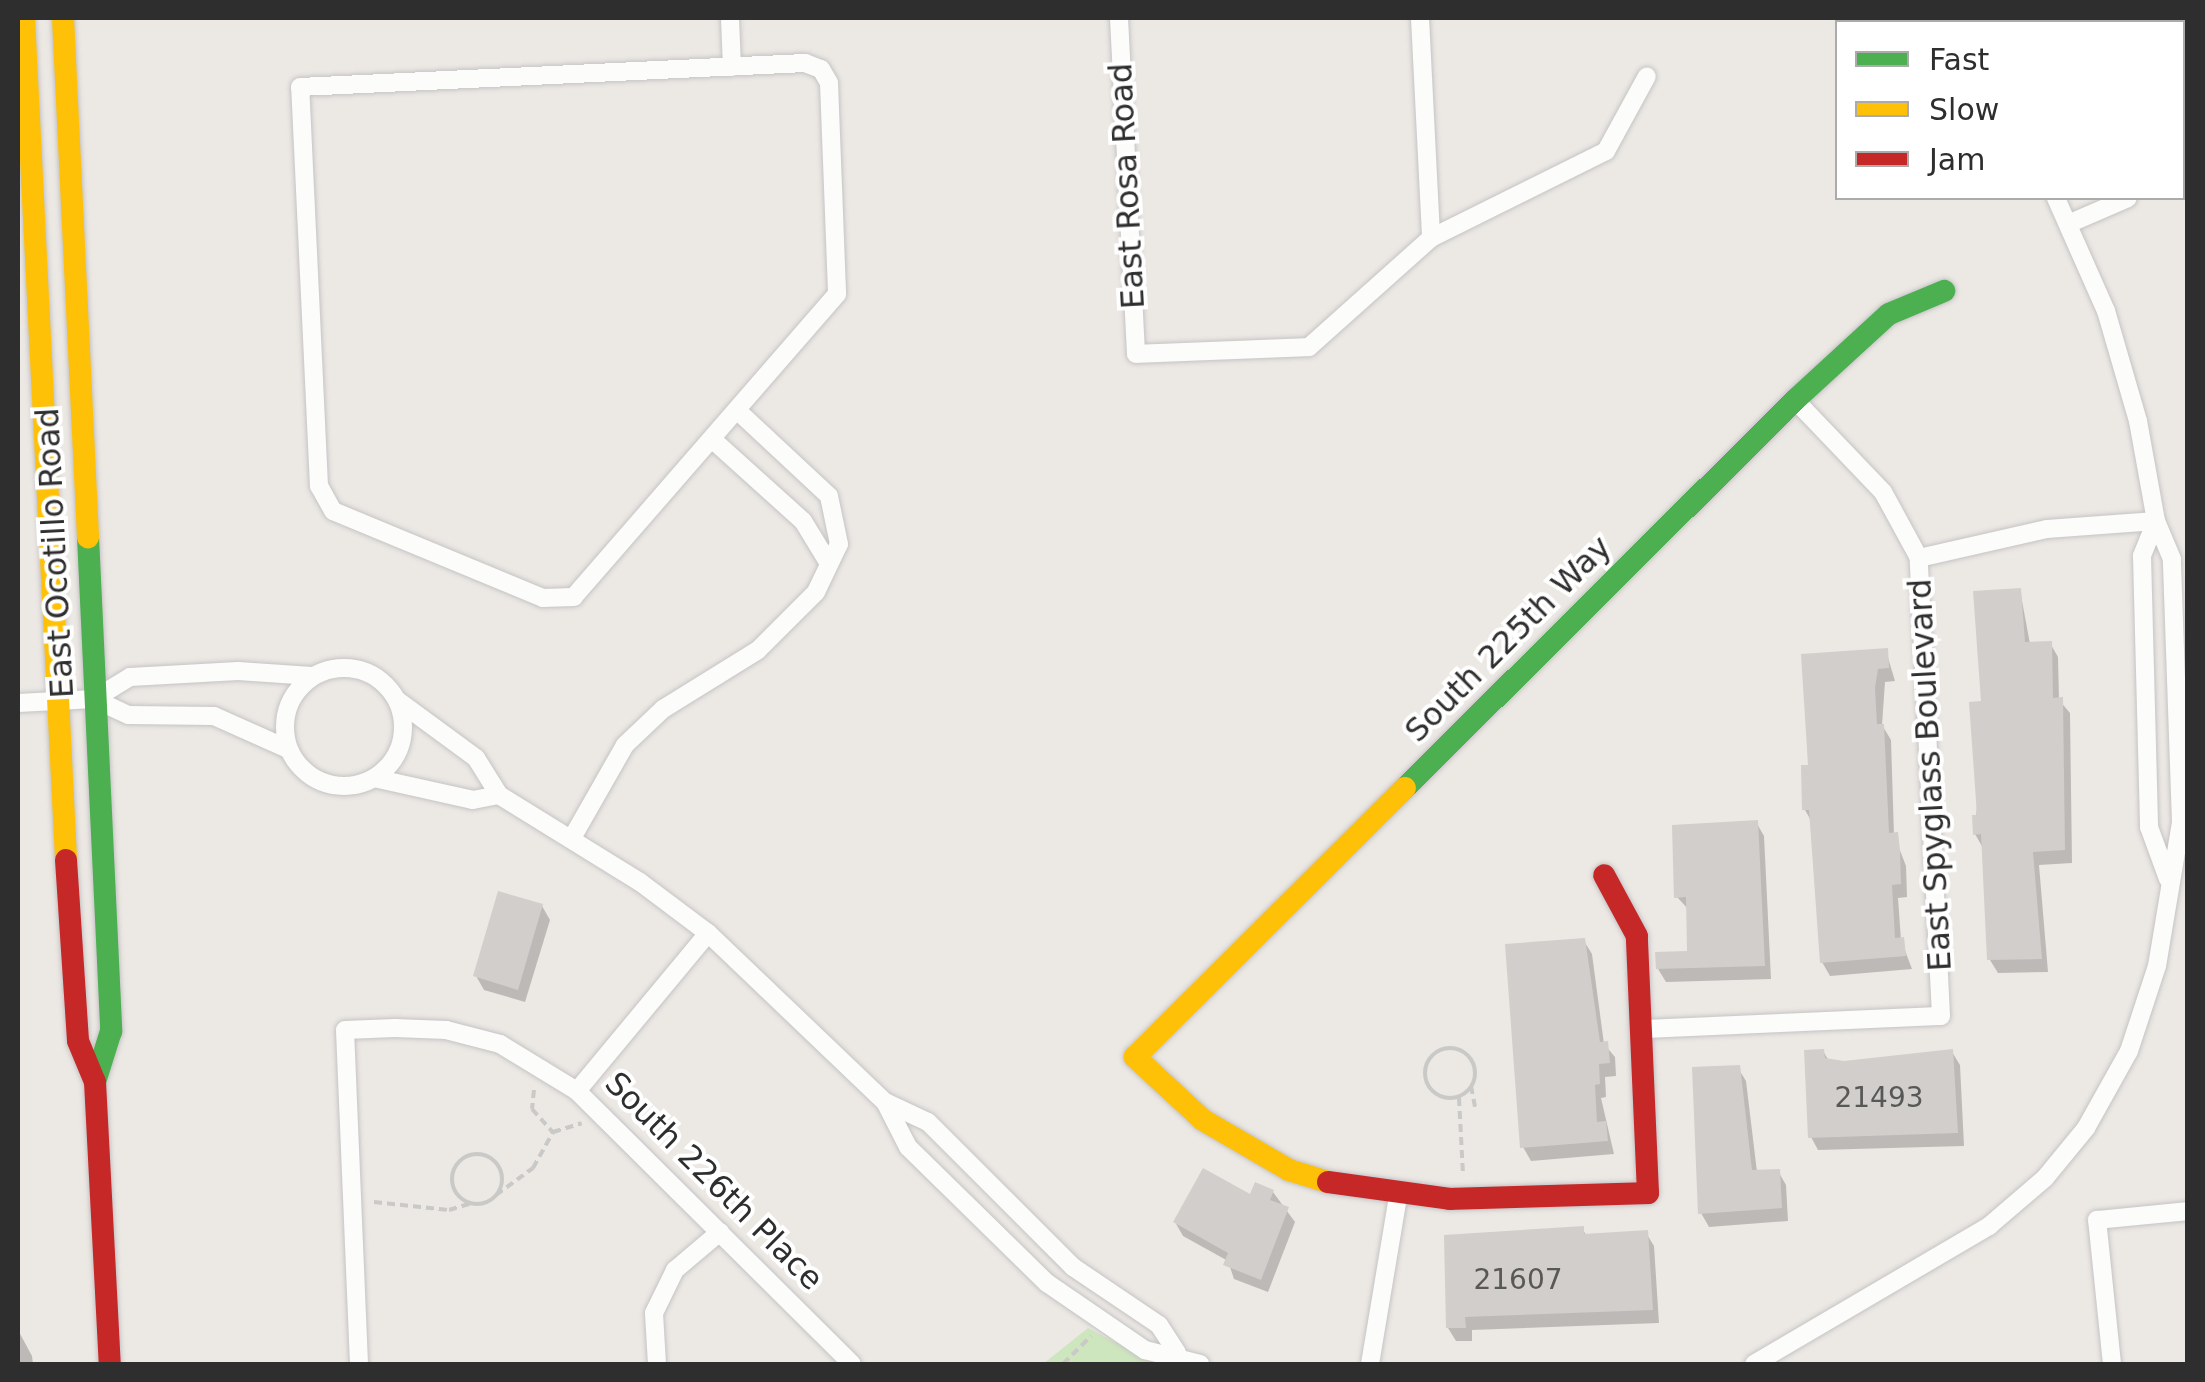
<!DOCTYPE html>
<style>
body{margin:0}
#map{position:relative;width:2205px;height:1382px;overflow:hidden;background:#ece8e4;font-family:"DejaVu Sans",sans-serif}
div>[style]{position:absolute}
.green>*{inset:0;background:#cee6be}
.shadow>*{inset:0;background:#0003}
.building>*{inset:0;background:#d1cecb}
.path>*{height:4px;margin-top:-2px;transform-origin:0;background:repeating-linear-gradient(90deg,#c9c9c8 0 8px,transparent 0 13px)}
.path>.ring{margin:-2px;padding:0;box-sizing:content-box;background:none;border:4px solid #c9c9c8;border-radius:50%}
.roads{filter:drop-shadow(0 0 2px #c5c4c5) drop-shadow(0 0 2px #c5c4c5)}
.street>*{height:18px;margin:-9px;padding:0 9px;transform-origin:9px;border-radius:9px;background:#fcfcfb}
.street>.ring{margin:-9px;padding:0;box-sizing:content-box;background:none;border:18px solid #fcfcfb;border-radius:50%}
.fast>*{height:22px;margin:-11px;padding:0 11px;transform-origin:11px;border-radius:11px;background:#4caf50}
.slow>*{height:22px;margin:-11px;padding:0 11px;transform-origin:11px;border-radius:11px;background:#ffc107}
.jam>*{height:22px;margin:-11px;padding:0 11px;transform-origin:11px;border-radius:11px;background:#c62828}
span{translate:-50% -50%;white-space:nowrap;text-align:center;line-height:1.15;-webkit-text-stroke:8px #fff;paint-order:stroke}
.number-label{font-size:28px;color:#585857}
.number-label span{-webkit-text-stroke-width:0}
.street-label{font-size:32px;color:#2e2e2e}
.frame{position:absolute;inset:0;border:20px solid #2e2e2e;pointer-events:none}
.legend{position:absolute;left:1835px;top:20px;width:350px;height:180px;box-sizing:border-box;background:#fff;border:2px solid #ababab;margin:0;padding:12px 18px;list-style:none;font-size:30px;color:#2e2e2e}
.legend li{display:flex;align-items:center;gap:20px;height:50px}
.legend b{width:50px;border:2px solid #ababab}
</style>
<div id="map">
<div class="green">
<div style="clip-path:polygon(1088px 1328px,1156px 1364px,1043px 1364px)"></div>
</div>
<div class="shadow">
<div style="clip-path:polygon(2127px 18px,2188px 18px,2188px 50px,2182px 51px,2182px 22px)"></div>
<div style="clip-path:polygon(2020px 590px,2030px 644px,2050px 643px,2058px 657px,2059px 700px,2070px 713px,2072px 863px,2039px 865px,2048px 972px,1998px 973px,1990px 960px,1983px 848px,1975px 834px,1984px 704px)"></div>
<div style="clip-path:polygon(1886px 651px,1895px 681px,1885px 682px,1882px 725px,1891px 740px,1894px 835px,1906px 866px,1907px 897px,1898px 898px,1901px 940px,1912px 969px,1830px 976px,1822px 962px,1813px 824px,1805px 810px,1811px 767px)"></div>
<div style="clip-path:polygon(1756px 822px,1764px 836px,1771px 979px,1666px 982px,1658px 969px,1690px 953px,1689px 910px,1677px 897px)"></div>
<div style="clip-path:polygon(542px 906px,550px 920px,525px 1002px,484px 990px,476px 976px)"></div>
<div style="clip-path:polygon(1584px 941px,1592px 954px,1604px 1044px,1615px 1057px,1616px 1076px,1605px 1077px,1606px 1097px,1601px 1098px,1614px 1154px,1531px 1161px,1523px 1147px)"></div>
<div style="clip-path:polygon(1823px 1051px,1829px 1061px,1844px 1063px,1952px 1052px,1960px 1065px,1964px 1146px,1818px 1150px,1811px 1137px)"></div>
<div style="clip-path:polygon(1738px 1068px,1746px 1081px,1757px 1172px,1778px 1171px,1786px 1185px,1788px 1221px,1709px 1227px,1701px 1213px)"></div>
<div style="clip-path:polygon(1273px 1192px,1295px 1222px,1268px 1292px,1234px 1279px,1228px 1261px,1183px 1236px,1175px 1222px)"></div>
<div style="clip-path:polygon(1582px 1228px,1587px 1237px,1646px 1233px,1654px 1246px,1659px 1323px,1472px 1330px,1472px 1341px,1456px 1341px,1448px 1328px)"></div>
<div style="clip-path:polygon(18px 1330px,32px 1356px,33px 1364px,18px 1364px)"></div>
</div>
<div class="building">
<div style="clip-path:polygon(2021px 588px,2025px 642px,2052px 641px,2053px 698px,2063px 697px,2065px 850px,2033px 852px,2042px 959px,1987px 960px,1981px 834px,1973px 835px,1972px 815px,1977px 815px,1969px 702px,1981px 701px,1973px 591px)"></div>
<div style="clip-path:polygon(1888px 648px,1889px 668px,1878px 669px,1875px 688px,1877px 724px,1884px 724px,1889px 833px,1898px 832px,1900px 851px,1901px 884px,1892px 885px,1895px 938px,1904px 937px,1906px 956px,1820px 963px,1809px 810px,1802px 810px,1801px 765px,1808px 765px,1801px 654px)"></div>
<div style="clip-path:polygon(1758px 820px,1765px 966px,1656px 969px,1655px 952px,1687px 951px,1686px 897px,1674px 898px,1672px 825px)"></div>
<div style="clip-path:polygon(498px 891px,543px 904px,518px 990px,473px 976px)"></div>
<div style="clip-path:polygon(1585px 938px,1600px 1042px,1608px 1041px,1610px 1063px,1599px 1064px,1600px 1084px,1595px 1085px,1597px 1122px,1606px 1121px,1608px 1141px,1520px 1148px,1505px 944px)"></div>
<div style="clip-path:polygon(1824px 1049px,1825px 1058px,1844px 1061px,1953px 1049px,1958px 1133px,1808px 1138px,1804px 1050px)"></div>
<div style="clip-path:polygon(1740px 1065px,1752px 1170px,1780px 1169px,1782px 1208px,1698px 1214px,1692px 1067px)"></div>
<div style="clip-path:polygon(1203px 1168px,1250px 1194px,1255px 1182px,1274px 1190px,1270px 1200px,1289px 1207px,1261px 1280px,1223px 1265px,1228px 1253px,1173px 1222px)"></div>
<div style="clip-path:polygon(1584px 1226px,1584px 1234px,1648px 1230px,1653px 1310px,1465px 1317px,1466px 1328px,1446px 1328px,1444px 1235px)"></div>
</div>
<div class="path">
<div class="ring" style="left:1425px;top:1048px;width:46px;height:46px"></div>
<div style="left:1471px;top:1086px;width:25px;rotate:79deg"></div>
<div style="left:534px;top:1090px;width:19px;rotate:96deg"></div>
<div style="left:532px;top:1109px;width:31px;rotate:48deg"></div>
<div style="left:1459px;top:1098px;width:76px;rotate:87deg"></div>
<div class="ring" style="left:452px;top:1154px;width:46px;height:46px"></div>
<div style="left:496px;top:1195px;width:46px;rotate:-36.1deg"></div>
<div style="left:533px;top:1168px;width:41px;rotate:-60.9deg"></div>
<div style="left:553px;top:1132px;width:30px;rotate:-17deg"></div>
<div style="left:374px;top:1202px;width:75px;rotate:6.1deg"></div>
<div style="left:449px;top:1210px;width:24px;rotate:-17deg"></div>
<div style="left:1063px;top:1364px;width:40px;rotate:-45deg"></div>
</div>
<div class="roads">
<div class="street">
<div style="left:730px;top:18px;width:49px;rotate:87.7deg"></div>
<div style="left:1119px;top:18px;width:336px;rotate:87.1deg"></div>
<div style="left:1136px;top:354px;width:173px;rotate:-2.3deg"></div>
<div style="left:1309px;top:347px;width:164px;rotate:-41.8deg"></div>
<div style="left:1431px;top:238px;width:195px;rotate:-26.4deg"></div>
<div style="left:1606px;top:151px;width:85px;rotate:-61.3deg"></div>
<div style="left:1420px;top:18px;width:220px;rotate:87.1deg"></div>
<div style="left:1940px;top:18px;width:6px;rotate:45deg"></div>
<div style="left:805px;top:63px;width:17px;rotate:21deg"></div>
<div style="left:821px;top:69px;width:16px;rotate:60deg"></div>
<div style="left:829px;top:83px;width:211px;rotate:87.8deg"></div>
<div style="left:837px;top:294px;width:401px;rotate:131deg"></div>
<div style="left:574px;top:597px;width:31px;rotate:178deg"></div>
<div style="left:543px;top:598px;width:227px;rotate:-157.5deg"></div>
<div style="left:333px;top:511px;width:29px;rotate:-119deg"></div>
<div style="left:319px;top:486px;width:399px;rotate:-92.7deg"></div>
<div style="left:300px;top:87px;width:506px;rotate:-2.72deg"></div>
<div style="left:2182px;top:174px;width:6px;rotate:-9deg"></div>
<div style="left:2068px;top:224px;width:65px;rotate:-23.4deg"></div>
<div style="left:713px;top:440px;width:121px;rotate:42deg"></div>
<div style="left:803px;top:521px;width:48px;rotate:58.6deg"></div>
<div style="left:2156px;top:521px;width:38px;rotate:112deg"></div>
<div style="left:2142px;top:556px;width:271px;rotate:88.5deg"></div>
<div style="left:2149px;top:827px;width:55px;rotate:69.9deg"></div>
<div style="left:1919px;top:558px;width:131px;rotate:-12.8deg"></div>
<div style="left:2047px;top:529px;width:109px;rotate:-4.2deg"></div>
<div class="ring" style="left:285px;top:668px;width:100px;height:100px"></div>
<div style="left:94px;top:699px;width:42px;rotate:-31.4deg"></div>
<div style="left:130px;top:677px;width:108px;rotate:-3.2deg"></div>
<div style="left:238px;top:671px;width:74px;rotate:3.9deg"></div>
<div style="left:397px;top:700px;width:98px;rotate:36.3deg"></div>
<div style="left:476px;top:758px;width:44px;rotate:58.1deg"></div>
<div style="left:499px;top:795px;width:166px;rotate:31.7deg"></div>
<div style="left:640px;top:882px;width:85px;rotate:36.9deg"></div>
<div style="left:708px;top:933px;width:245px;rotate:43.7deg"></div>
<div style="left:885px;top:1102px;width:47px;rotate:24.9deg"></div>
<div style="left:928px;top:1122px;width:205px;rotate:45deg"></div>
<div style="left:1073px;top:1267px;width:104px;rotate:34deg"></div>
<div style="left:1159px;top:1325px;width:33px;rotate:57deg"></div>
<div style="left:18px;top:703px;width:76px;rotate:-3deg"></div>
<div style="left:94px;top:699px;width:38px;rotate:25deg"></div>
<div style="left:129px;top:715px;width:85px;rotate:0.7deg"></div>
<div style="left:214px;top:716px;width:81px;rotate:24deg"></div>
<div style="left:374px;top:778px;width:101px;rotate:12.5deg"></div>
<div style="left:473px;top:800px;width:26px;rotate:-11deg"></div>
<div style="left:572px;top:838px;width:107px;rotate:-60.3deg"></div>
<div style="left:625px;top:745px;width:52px;rotate:-43.5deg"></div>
<div style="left:663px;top:709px;width:112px;rotate:-31.8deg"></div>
<div style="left:758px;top:650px;width:82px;rotate:-45deg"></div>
<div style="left:816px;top:592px;width:53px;rotate:-64.4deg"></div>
<div style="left:839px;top:544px;width:49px;rotate:-101.8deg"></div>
<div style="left:829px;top:496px;width:125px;rotate:-137deg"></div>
<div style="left:1643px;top:1029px;width:298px;rotate:-2.5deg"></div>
<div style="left:1941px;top:1016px;width:459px;rotate:-92.8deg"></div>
<div style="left:1919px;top:558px;width:75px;rotate:-118.6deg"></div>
<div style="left:1883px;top:492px;width:127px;rotate:-133.7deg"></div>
<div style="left:577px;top:1091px;width:205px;rotate:-50.3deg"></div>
<div style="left:885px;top:1102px;width:51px;rotate:62.9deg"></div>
<div style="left:908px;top:1147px;width:194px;rotate:44.4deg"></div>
<div style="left:1047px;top:1283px;width:119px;rotate:34.4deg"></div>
<div style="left:1145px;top:1350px;width:57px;rotate:14.3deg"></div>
<div style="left:359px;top:1364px;width:334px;rotate:-92.4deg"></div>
<div style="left:345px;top:1030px;width:50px;rotate:-2.3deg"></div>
<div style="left:395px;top:1028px;width:51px;rotate:2.2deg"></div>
<div style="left:446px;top:1030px;width:56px;rotate:14.5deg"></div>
<div style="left:500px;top:1044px;width:90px;rotate:31.4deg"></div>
<div style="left:577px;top:1091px;width:387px;rotate:44.8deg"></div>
<div style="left:657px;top:1364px;width:51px;rotate:-93.4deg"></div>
<div style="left:654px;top:1313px;width:48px;rotate:-64deg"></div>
<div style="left:675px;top:1270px;width:59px;rotate:-40.2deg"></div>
<div style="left:1370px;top:1364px;width:170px;rotate:-80.5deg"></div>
<div style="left:1754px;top:1364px;width:273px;rotate:-30.4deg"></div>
<div style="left:1989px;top:1226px;width:74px;rotate:-40.6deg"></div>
<div style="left:2045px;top:1178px;width:65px;rotate:-50.6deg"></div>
<div style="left:2086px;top:1128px;width:88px;rotate:-60.8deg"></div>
<div style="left:2129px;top:1051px;width:89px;rotate:-71.8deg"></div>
<div style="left:2157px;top:966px;width:146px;rotate:-80.5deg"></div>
<div style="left:2181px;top:822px;width:263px;rotate:-92deg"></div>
<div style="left:2172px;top:559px;width:41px;rotate:-112.8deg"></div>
<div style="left:2156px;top:521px;width:102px;rotate:-100.2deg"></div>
<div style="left:2138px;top:421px;width:115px;rotate:-106.2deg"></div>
<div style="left:2106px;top:311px;width:124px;rotate:-113.9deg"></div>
<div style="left:2112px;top:1364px;width:145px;rotate:-95.9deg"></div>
<div style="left:2097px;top:1220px;width:91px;rotate:-5.6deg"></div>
</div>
<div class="fast">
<div style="left:88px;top:537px;width:495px;rotate:87.3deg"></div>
<div style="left:111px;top:1031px;width:53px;rotate:107.4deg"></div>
<div style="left:1405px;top:788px;width:550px;rotate:-44.85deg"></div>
<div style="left:1795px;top:400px;width:127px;rotate:-42.5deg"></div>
<div style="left:1889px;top:314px;width:60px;rotate:-22.7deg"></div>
</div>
<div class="slow">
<div style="left:24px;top:18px;width:843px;rotate:87.14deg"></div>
<div style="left:63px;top:18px;width:520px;rotate:87.24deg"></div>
<div style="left:1328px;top:1182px;width:41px;rotate:-162.9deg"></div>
<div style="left:1289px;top:1170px;width:99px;rotate:-149.8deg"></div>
<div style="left:1203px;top:1120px;width:93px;rotate:-137.2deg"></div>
<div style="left:1135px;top:1057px;width:381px;rotate:-44.9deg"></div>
</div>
<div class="jam">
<div style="left:66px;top:860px;width:181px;rotate:86.2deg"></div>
<div style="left:78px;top:1041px;width:44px;rotate:67.5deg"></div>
<div style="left:95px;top:1082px;width:282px;rotate:87deg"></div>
<div style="left:1328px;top:1182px;width:123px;rotate:7.9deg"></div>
<div style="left:1450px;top:1199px;width:198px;rotate:-1.7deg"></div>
<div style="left:1648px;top:1193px;width:257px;rotate:-92.5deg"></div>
<div style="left:1637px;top:936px;width:69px;rotate:-118.4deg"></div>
</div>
</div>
<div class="number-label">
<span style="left:1879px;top:1098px">21493</span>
<span style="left:1518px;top:1280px">21607</span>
</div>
<div class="street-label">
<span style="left:1127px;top:186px;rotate:-93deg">East Rosa Road</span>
<span style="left:55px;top:553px;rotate:-93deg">East Ocotillo Road</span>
<span style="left:1508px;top:639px;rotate:-45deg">South 225th Way</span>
<span style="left:1930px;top:775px;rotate:-93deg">East Spyglass Boulevard</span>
<span style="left:714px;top:1181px;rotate:45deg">South 226th Place</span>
</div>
<div class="frame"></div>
<ul class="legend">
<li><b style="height:12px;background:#4caf50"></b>Fast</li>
<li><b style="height:12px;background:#ffc107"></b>Slow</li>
<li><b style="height:12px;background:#c62828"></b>Jam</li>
</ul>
</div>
